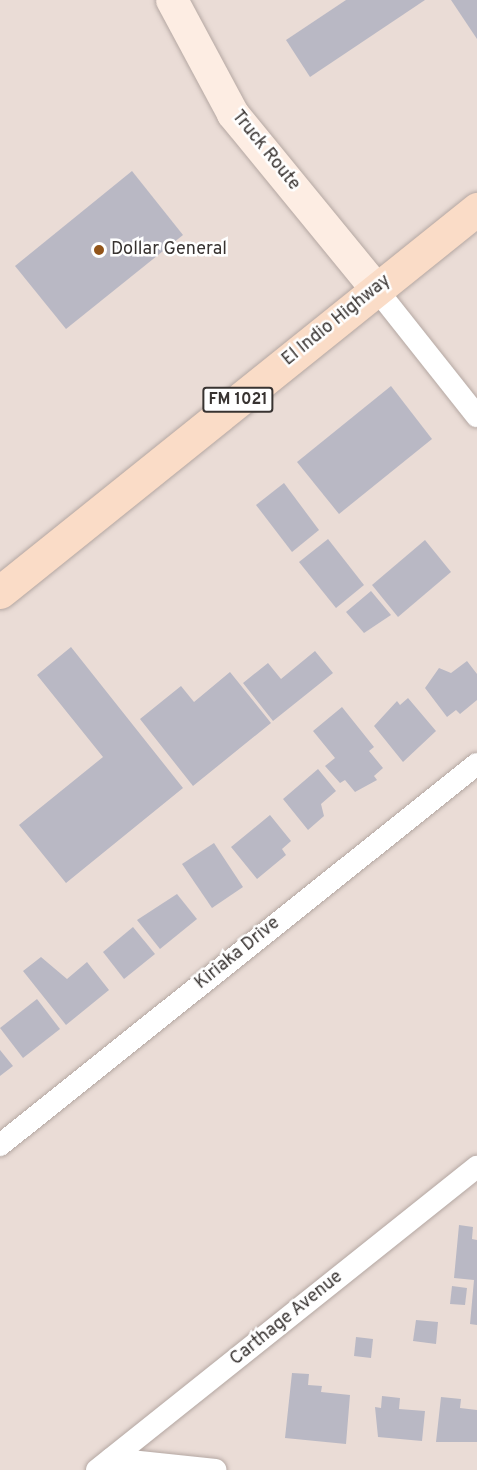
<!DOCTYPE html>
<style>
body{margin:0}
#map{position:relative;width:477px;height:1470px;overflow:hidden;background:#eadcd6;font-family:Overpass,sans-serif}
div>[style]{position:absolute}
.building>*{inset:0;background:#b9b8c4}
.roads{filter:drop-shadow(0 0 2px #b4a7a2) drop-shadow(0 0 2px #b4a7a2)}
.street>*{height:22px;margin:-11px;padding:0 11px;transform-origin:11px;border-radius:11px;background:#fff}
.secondary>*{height:32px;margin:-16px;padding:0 16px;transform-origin:16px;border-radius:16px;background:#fdede3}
.primary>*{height:33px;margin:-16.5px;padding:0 16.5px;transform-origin:16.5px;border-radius:16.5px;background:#fadcc7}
.dots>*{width:16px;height:16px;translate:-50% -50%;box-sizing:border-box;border:3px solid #fff;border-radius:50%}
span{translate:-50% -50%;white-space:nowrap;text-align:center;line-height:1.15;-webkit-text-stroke:5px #fff;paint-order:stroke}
.shield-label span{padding:2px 4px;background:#fff;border:2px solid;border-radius:4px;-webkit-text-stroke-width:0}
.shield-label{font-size:16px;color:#383331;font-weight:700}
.street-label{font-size:18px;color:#383331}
.poi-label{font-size:18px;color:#383331}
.left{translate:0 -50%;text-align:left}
</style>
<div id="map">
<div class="building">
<div style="clip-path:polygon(346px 0,425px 0,310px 77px,286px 40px)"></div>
<div style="clip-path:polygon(451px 0,477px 0,477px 39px)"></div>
<div style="clip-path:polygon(132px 171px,183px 235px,66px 329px,15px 266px)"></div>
<div style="clip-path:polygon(391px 386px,432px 439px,339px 514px,297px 462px)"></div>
<div style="clip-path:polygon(284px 483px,319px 530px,292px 552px,256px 505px)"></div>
<div style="clip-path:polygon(328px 539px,364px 585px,336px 608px,299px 562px)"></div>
<div style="clip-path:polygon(425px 540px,451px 572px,398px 617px,372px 585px)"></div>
<div style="clip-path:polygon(371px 591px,391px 615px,364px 633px,346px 612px)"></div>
<div style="clip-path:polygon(71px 647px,183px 788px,66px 883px,19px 825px,103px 757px,37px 675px)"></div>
<div style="clip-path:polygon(315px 651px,333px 673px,273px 721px,243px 683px,268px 663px,281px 679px)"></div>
<div style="clip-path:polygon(467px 661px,477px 674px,477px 700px,460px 714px,456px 710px,447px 717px,425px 688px,439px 668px,451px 673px)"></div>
<div style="clip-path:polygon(230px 672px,271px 723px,193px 786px,140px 719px,181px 686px,194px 702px)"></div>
<div style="clip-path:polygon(408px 698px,436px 731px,403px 762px,374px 726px,397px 701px,400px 705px)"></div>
<div style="clip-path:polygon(342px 707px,374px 747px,369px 751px,383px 768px,374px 776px,377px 780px,355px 792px,345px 780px,340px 783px,325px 766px,335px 758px,313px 731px)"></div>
<div style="clip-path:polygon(318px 769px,336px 791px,321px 804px,324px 816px,308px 830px,283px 799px)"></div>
<div style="clip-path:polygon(270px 815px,291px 841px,282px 849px,286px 855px,257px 879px,231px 847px)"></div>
<div style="clip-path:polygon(214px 843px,243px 887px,212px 908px,182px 864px)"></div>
<div style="clip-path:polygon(177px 894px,197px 919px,160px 949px,137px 920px)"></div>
<div style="clip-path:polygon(133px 927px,155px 954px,124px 979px,103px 952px)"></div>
<div style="clip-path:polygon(41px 957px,67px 979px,87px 962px,109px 990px,66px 1025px,23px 971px)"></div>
<div style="clip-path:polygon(37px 999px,60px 1029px,23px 1058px,0 1028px)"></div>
<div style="clip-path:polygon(0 1050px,13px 1066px,0 1076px)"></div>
<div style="clip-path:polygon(459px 1225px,473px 1227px,472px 1239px,477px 1240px,477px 1325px,470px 1324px,474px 1280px,454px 1278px)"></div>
<div style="clip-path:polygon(452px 1286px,467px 1288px,465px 1305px,450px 1304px)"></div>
<div style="clip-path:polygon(416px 1320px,438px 1322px,436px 1344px,413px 1341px)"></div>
<div style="clip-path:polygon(356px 1337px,373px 1339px,371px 1358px,354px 1356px)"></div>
<div style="clip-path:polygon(292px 1373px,309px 1374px,308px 1385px,322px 1386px,321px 1392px,350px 1395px,346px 1444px,285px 1438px)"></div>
<div style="clip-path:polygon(382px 1396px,400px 1398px,399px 1409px,425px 1411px,422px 1441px,378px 1437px,375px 1407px,381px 1408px)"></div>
<div style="clip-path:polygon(441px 1397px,461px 1399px,460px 1408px,477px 1410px,477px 1442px,436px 1442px)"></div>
</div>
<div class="roads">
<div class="street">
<div style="left:377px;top:290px;width:161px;rotate:51.6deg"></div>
<div style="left:0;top:1145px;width:610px;rotate:-38.62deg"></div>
<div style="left:111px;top:1459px;width:105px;rotate:6deg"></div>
<div style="left:97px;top:1470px;width:486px;rotate:-38.6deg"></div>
</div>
<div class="secondary">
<div style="left:172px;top:0;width:129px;rotate:61.8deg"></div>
<div style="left:233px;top:114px;width:227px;rotate:50.7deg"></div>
</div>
<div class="primary">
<div style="left:0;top:592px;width:612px;rotate:-38.76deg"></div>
</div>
</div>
<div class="dots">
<div style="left:99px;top:250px;background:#925419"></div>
</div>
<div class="shield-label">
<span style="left:238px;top:400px">FM 1021</span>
</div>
<div class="street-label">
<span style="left:265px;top:151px;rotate:51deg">Truck Route</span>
<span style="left:337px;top:321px;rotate:-39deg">El Indio Highway</span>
<span style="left:238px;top:954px;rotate:-39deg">Kiriaka Drive</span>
<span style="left:287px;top:1319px;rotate:-39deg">Carthage Avenue</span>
</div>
<div class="poi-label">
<span class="left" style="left:111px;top:250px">Dollar General</span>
</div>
</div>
